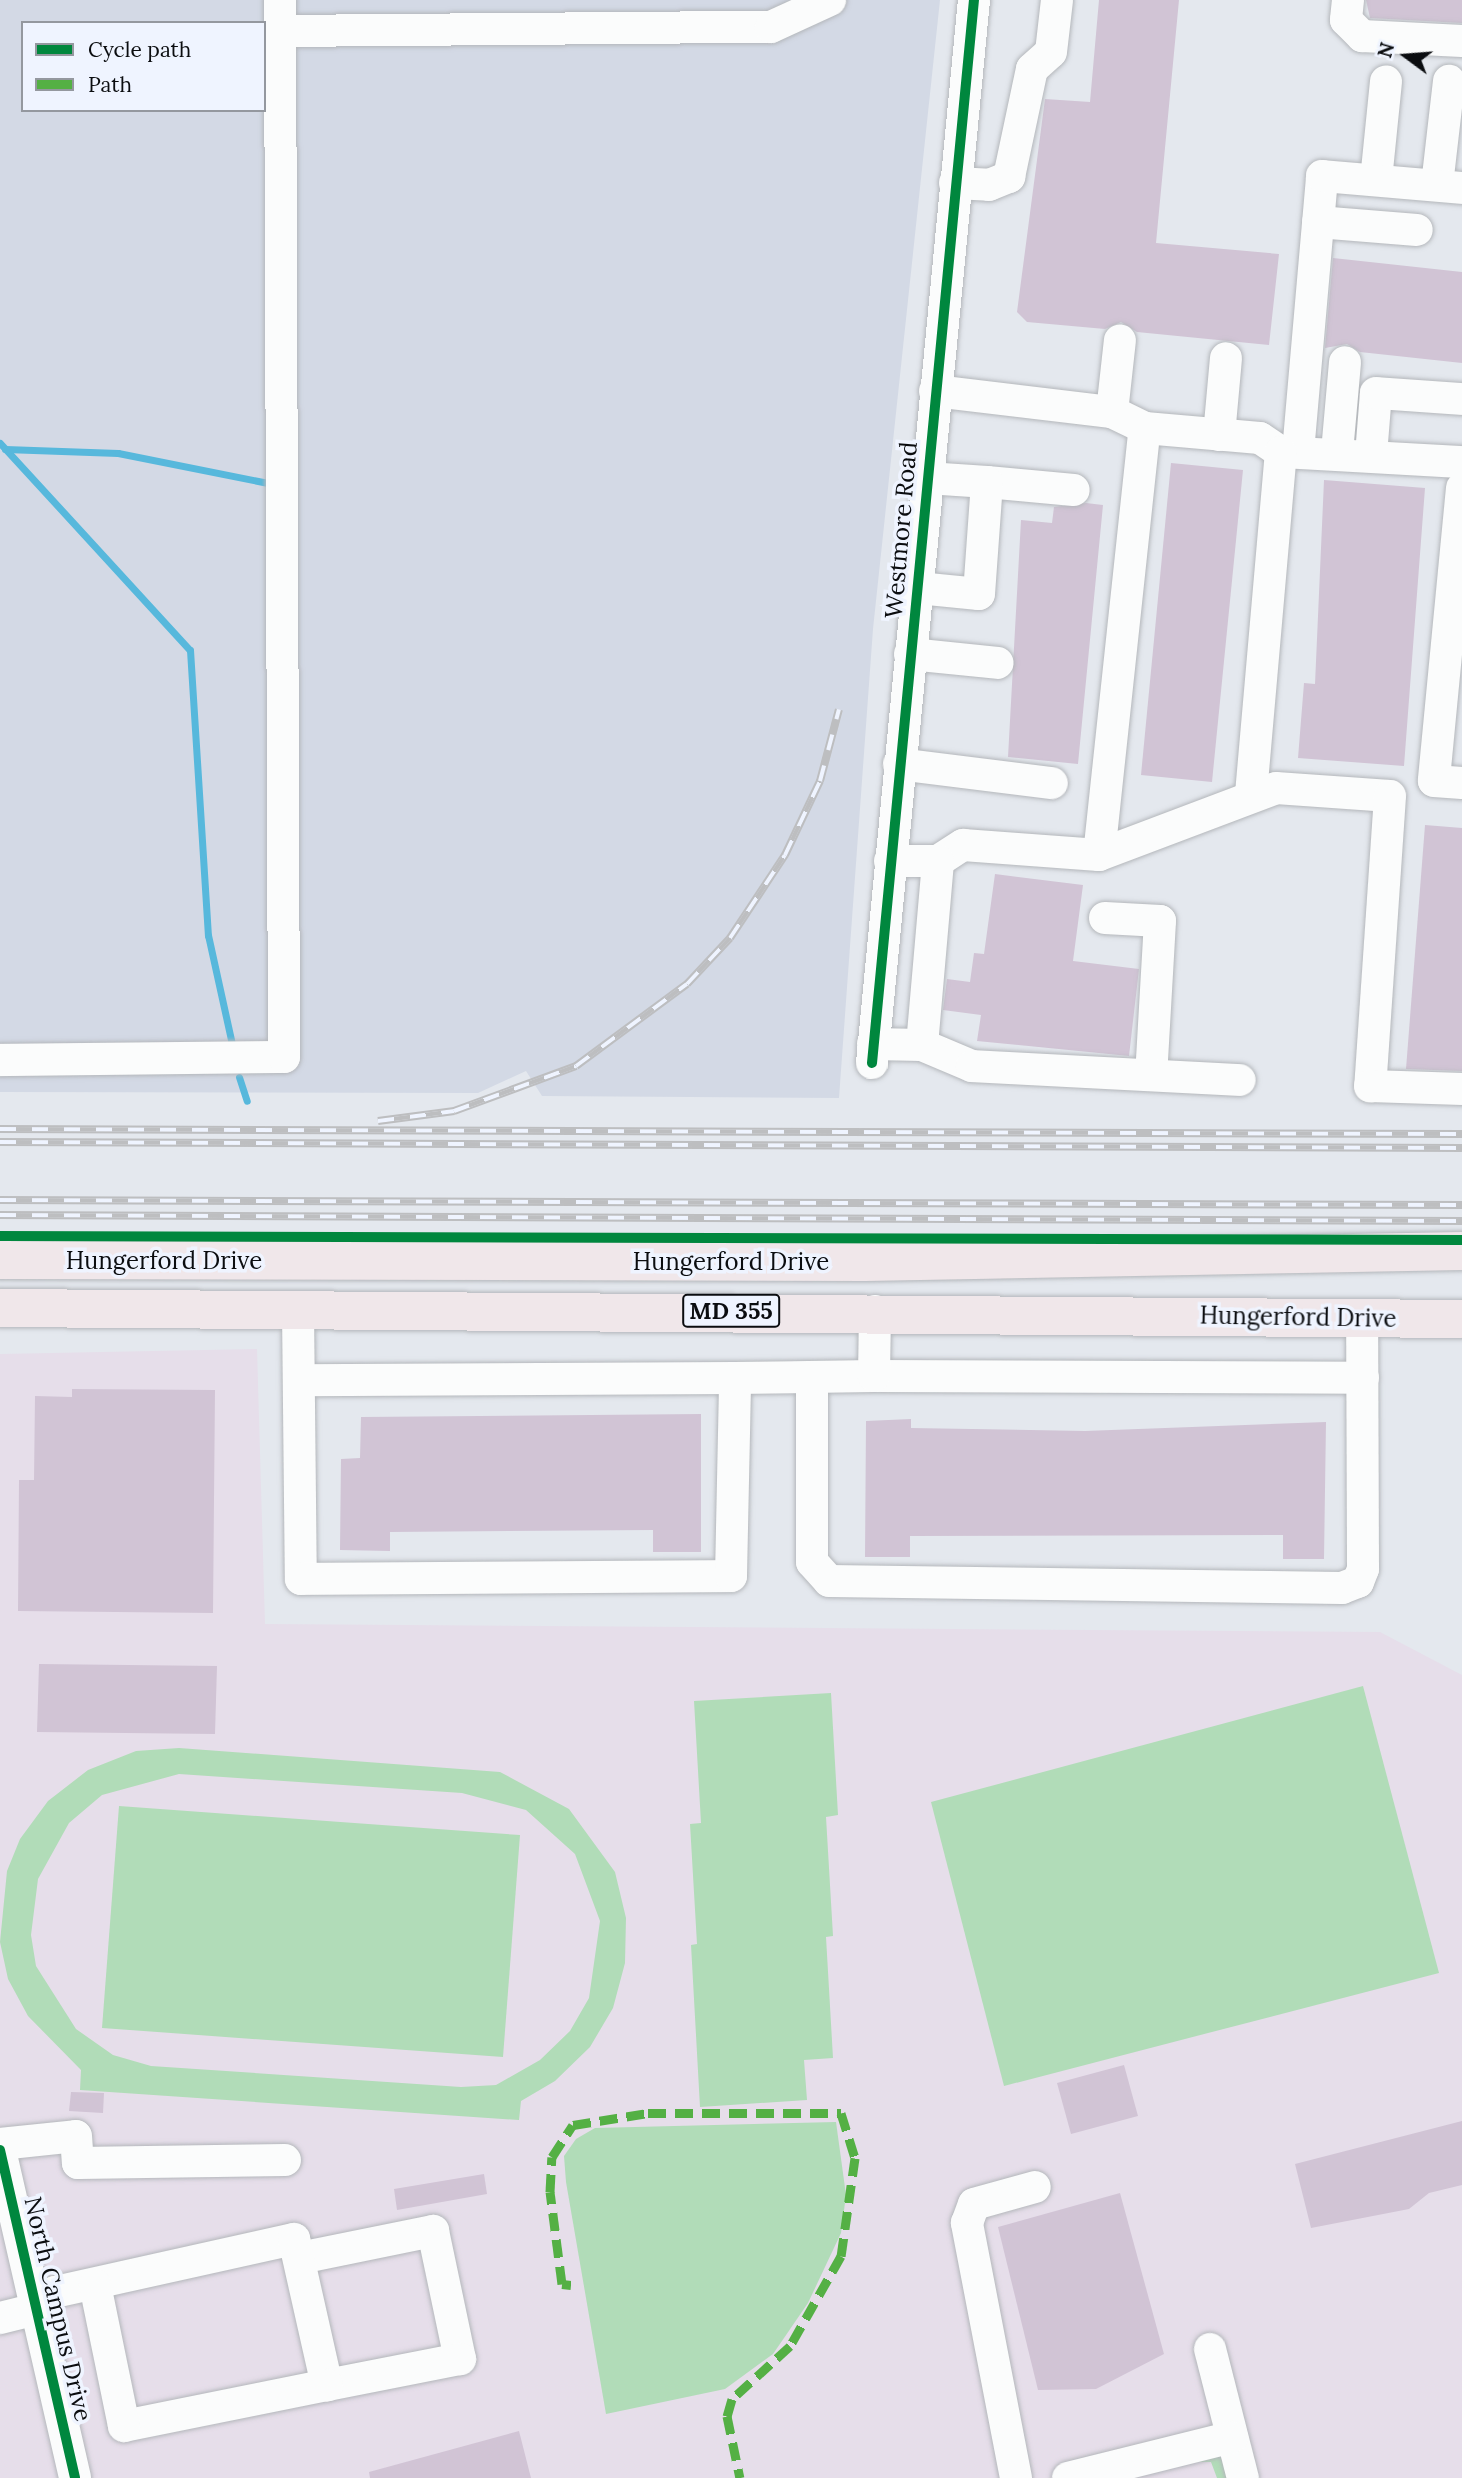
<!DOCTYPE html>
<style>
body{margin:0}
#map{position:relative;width:1462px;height:2478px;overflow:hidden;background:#e4e8ee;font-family:Lora,serif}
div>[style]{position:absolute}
.built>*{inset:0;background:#d3d9e5}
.education>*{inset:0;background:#e6deea}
.green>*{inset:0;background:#b1dcb8}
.stream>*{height:7px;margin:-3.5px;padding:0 3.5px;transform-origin:3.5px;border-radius:3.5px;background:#57b8dc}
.building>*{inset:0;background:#d1c4d5}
.roads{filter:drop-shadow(0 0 2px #b4b7bb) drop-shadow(0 0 2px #b4b7bb)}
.minor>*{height:32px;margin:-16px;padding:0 16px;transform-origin:16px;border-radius:16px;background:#fbfcfc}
.major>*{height:38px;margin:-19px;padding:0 19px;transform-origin:19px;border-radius:19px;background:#f0e7ea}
.rail>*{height:8px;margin-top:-4px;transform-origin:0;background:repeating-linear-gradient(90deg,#eff4ff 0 16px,#bdbec0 0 32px);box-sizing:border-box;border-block:2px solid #bdbec0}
.quiet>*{height:9px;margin-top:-4.5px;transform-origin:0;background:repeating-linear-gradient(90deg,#54b044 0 18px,transparent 0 27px)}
.cycleway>*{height:10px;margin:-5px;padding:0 5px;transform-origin:5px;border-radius:5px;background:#00873e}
span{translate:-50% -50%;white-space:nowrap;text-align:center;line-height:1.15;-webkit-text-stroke:7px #eff4ff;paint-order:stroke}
.shield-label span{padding:2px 5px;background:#eff4ff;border:2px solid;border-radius:5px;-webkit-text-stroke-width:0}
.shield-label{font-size:23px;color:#0b0d10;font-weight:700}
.street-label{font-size:24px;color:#0b0d10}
.legend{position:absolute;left:21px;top:21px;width:245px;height:91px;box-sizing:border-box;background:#eff4ff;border:2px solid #94989f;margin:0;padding:9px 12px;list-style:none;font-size:21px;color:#0b0d10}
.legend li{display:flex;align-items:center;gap:14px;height:35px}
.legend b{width:35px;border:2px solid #94989f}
.north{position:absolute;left:1371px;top:21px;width:70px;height:70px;-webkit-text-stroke:5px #eff4ff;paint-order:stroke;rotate:286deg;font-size:19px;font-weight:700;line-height:28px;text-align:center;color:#0b0d10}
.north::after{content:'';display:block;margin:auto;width:24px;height:32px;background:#0b0d10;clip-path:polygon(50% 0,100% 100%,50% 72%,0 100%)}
</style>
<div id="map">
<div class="built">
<div style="clip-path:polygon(evenodd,0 0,940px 0,873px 629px,839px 1098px,542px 1096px,526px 1071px,478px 1093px,0 1092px,0 0,23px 23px,264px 23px,264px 110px,23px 110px,23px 23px)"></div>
</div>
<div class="education">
<div style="clip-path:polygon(257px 1349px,265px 1624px,1380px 1632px,1462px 1675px,1462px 2478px,0 2478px,0 1354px)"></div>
</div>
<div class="green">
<div style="clip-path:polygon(1363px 1686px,1439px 1973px,1004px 2086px,931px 1802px)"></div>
<div style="clip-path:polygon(831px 1693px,838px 1815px,826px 1817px,833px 1936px,826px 1937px,833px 2058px,804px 2060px,807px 2100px,700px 2107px,691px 1945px,697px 1944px,690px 1824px,701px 1823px,694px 1701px)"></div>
<div style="clip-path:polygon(evenodd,179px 1748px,500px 1772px,569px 1809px,615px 1872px,626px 1918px,625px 1963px,613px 2008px,590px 2047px,555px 2081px,521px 2101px,519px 2120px,80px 2090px,81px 2070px,28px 2016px,8px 1979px,0 1942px,7px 1871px,20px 1839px,48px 1801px,88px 1770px,136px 1751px,179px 1748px,179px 1774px,462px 1793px,526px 1810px,575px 1854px,600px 1921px,589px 1998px,570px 2031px,540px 2060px,496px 2085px,461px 2087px,151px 2066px,113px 2055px,76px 2029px,36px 1966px,31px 1935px,38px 1879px,69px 1823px,102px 1795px,179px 1774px)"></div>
<div style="clip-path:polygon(119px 1806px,520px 1835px,503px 2057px,102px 2028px)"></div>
<div style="clip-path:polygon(836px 2122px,846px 2195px,841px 2233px,808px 2303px,773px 2354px,725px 2389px,606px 2414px,566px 2182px,564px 2156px,576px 2139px,595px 2128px)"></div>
<div style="clip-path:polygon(1220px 2455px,1230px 2478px,1217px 2478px,1211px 2462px,1190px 2462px)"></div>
</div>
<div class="stream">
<div style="left:0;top:443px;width:281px;rotate:47.5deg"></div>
<div style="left:190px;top:650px;width:286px;rotate:86.4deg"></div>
<div style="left:208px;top:935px;width:117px;rotate:77.6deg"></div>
<div style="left:5px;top:449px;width:113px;rotate:2deg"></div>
<div style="left:118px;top:453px;width:153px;rotate:11.3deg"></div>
<div style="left:239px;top:1077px;width:25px;rotate:72deg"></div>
</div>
<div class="building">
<div style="clip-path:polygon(1099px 0,1179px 0,1156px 243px,1279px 254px,1269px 345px,1137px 332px,1121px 322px,1105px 329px,1027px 322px,1017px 312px,1045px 99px,1090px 102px)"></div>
<div style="clip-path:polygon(1366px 0,1462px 0,1462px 23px,1370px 18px)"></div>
<div style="clip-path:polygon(1333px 258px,1462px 272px,1462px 363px,1360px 352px,1347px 344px,1325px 348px)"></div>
<div style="clip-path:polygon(1171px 463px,1243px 470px,1212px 782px,1141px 775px)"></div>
<div style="clip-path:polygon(1324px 480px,1425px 488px,1404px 766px,1298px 758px,1304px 683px,1315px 684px)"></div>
<div style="clip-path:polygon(1086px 503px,1103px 505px,1078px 764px,1008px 757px,1021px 520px,1052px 523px,1054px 507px)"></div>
<div style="clip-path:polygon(1425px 825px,1462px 828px,1462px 1071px,1406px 1069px)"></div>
<div style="clip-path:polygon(995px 874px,1083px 885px,1073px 961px,1139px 969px,1129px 1056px,977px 1041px,981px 1015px,943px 1010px,947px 979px,970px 982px,974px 953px,984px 954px)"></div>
<div style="clip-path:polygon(72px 1389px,215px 1390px,213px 1613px,18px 1611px,19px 1480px,34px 1480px,35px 1396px,72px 1397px)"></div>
<div style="clip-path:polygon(701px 1414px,701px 1552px,653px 1552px,653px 1530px,390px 1532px,390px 1551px,340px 1550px,341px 1459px,360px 1458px,361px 1417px)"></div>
<div style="clip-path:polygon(911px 1419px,911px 1428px,1085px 1431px,1326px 1422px,1324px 1559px,1283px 1559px,1283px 1535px,910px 1536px,910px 1557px,865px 1557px,866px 1421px)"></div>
<div style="clip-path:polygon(39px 1664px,217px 1666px,215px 1734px,37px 1732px)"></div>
<div style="clip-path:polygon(1124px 2065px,1138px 2116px,1071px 2134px,1057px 2083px)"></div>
<div style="clip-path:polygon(71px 2092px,104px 2093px,103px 2113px,69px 2111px)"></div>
<div style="clip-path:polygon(1462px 2121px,1462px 2185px,1429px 2193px,1409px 2209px,1311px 2228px,1295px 2164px)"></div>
<div style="clip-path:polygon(484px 2174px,487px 2194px,397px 2210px,394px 2189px)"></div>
<div style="clip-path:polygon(1120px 2193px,1164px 2354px,1096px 2389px,1038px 2390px,998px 2227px)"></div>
<div style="clip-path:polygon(519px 2431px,531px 2478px,370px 2478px,369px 2472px)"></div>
</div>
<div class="roads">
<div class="minor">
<div style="left:1348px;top:0;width:20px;rotate:96deg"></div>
<div style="left:1346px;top:20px;width:23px;rotate:45deg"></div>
<div style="left:1362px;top:36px;width:100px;rotate:2.9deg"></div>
<div style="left:280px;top:31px;width:491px;rotate:-0.5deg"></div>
<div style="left:771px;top:27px;width:65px;rotate:-24.6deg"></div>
<div style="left:1376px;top:180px;width:99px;rotate:-84.2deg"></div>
<div style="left:955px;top:183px;width:34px;rotate:3deg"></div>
<div style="left:989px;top:185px;width:22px;rotate:-22deg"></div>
<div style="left:1009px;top:177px;width:110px;rotate:-78deg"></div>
<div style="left:1032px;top:69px;width:25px;rotate:-42deg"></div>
<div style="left:1051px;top:52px;width:52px;rotate:-83.4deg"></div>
<div style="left:1437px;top:185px;width:105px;rotate:-83.4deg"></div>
<div style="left:1318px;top:222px;width:99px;rotate:4.6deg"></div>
<div style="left:935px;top:391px;width:178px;rotate:6.8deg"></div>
<div style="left:1112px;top:412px;width:37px;rotate:26deg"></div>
<div style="left:1145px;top:428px;width:115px;rotate:5deg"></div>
<div style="left:1260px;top:438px;width:25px;rotate:34deg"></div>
<div style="left:1281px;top:452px;width:181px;rotate:3.2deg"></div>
<div style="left:1112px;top:412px;width:72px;rotate:-83.7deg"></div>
<div style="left:1219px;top:435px;width:77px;rotate:-84.8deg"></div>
<div style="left:1298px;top:452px;width:277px;rotate:-85deg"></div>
<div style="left:1322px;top:176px;width:141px;rotate:4.9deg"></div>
<div style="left:1337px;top:452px;width:90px;rotate:-84.9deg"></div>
<div style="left:1371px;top:455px;width:62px;rotate:-85.4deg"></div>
<div style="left:1376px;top:393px;width:86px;rotate:4deg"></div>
<div style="left:987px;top:482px;width:87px;rotate:5.3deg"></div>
<div style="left:1462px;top:488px;width:294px;rotate:95.5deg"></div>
<div style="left:1434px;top:781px;width:28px;rotate:4deg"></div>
<div style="left:918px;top:588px;width:61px;rotate:5.6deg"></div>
<div style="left:979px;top:594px;width:112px;rotate:-85.9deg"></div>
<div style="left:987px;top:482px;width:60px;rotate:-176.2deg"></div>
<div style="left:910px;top:654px;width:88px;rotate:5.8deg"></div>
<div style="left:899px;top:764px;width:154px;rotate:7.1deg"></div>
<div style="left:1251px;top:794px;width:343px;rotate:-85deg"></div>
<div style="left:1099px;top:855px;width:429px;rotate:-83.9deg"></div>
<div style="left:938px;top:861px;width:30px;rotate:-33deg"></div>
<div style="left:963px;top:845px;width:136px;rotate:4.2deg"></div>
<div style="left:1099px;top:855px;width:189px;rotate:-20.7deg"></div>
<div style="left:1276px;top:788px;width:114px;rotate:4deg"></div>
<div style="left:1390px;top:796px;width:291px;rotate:93.9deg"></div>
<div style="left:1370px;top:1086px;width:92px;rotate:1.9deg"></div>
<div style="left:1105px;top:918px;width:55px;rotate:3.1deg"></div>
<div style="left:1160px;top:921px;width:154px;rotate:93.3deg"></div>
<div style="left:873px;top:1044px;width:49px;rotate:1.2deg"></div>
<div style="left:922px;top:1045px;width:185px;rotate:-85deg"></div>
<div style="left:938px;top:861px;width:48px;rotate:180deg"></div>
<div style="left:922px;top:1045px;width:54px;rotate:22.8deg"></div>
<div style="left:972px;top:1066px;width:268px;rotate:3deg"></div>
<div style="left:0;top:1060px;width:284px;rotate:-0.6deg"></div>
<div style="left:284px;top:1057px;width:1057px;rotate:-90.22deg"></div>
<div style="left:872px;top:1063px;width:1068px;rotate:-84.52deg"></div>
<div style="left:298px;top:1309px;width:270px;rotate:89.4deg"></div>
<div style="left:301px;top:1579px;width:430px;rotate:-0.4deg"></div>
<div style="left:731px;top:1576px;width:198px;rotate:-88.8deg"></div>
<div style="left:735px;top:1378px;width:436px;rotate:179.7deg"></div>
<div style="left:874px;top:1376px;width:489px;rotate:0.2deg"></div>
<div style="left:735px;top:1378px;width:139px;rotate:-0.8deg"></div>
<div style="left:874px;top:1376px;width:65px;rotate:-89.1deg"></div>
<div style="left:812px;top:1378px;width:184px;rotate:90deg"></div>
<div style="left:812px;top:1562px;width:25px;rotate:48deg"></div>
<div style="left:829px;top:1581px;width:513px;rotate:0.78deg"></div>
<div style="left:1342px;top:1588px;width:17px;rotate:-21deg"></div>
<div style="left:1358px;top:1582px;width:14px;rotate:-69deg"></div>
<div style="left:1363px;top:1569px;width:251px;rotate:-90.2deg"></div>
<div style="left:0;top:2144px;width:76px;rotate:-6deg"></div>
<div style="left:76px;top:2136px;width:27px;rotate:86deg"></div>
<div style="left:78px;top:2163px;width:207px;rotate:-0.8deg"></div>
<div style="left:0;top:2150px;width:336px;rotate:77.1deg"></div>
<div style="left:300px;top:2258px;width:136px;rotate:-11.5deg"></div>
<div style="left:433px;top:2231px;width:131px;rotate:78.1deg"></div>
<div style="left:460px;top:2359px;width:136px;rotate:168.9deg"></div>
<div style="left:34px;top:2300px;width:22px;rotate:-21deg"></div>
<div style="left:55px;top:2292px;width:245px;rotate:-12.5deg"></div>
<div style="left:294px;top:2239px;width:150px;rotate:77.3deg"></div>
<div style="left:327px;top:2385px;width:207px;rotate:168.6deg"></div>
<div style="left:124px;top:2426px;width:144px;rotate:-101.6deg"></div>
<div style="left:0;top:2318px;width:37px;rotate:-14deg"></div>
<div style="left:1210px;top:2349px;width:133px;rotate:75.7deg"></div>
<div style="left:1016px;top:2478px;width:260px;rotate:-100.9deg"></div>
<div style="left:967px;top:2223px;width:20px;rotate:-70deg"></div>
<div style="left:974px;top:2204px;width:63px;rotate:-15.6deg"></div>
<div style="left:1068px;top:2478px;width:169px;rotate:-14deg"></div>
</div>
<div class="major">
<div style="left:0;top:1260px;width:865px;rotate:0.13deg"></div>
<div style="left:865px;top:1262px;width:597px;rotate:-1.06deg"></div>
<div style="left:0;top:1308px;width:1462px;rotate:0.43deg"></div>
</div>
</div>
<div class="rail">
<div style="left:378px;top:1121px;width:77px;rotate:-7.5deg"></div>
<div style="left:454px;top:1111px;width:130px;rotate:-20.2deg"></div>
<div style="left:576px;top:1066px;width:138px;rotate:-36.5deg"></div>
<div style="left:687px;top:984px;width:63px;rotate:-46.9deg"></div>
<div style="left:730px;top:938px;width:100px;rotate:-56.5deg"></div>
<div style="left:785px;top:855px;width:82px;rotate:-64.7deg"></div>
<div style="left:820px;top:781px;width:74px;rotate:-75.2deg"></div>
<div style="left:0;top:1129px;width:1462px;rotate:0.2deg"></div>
<div style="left:0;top:1142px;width:1462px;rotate:0.24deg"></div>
<div style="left:0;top:1200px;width:1462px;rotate:0.2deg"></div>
<div style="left:0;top:1215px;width:1462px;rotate:0.24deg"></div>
</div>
<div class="quiet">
<div style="left:571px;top:2285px;width:9px;rotate:-174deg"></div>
<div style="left:562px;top:2284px;width:93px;rotate:-97.4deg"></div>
<div style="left:550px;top:2192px;width:35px;rotate:-87deg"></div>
<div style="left:552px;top:2157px;width:38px;rotate:-57deg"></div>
<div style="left:573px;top:2125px;width:76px;rotate:-9.1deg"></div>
<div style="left:648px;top:2113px;width:193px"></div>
<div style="left:841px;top:2113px;width:47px;rotate:72.7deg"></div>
<div style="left:855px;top:2158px;width:99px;rotate:98.1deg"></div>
<div style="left:841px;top:2256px;width:103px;rotate:119.5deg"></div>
<div style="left:790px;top:2346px;width:79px;rotate:137.6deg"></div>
<div style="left:732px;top:2399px;width:18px;rotate:106deg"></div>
<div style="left:727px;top:2416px;width:63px;rotate:78.2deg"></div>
</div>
<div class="cycleway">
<div style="left:872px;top:1063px;width:1068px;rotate:-84.52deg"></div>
<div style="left:0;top:1236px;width:1462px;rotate:0.16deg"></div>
<div style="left:0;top:2150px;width:336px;rotate:77.1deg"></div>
</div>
<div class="shield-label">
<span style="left:731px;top:1311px">MD 355</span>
</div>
<div class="street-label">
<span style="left:901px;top:530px;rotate:-85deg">Westmore Road</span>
<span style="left:164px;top:1261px">Hungerford Drive</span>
<span style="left:731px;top:1262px">Hungerford Drive</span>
<span style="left:1298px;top:1317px;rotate:1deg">Hungerford Drive</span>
<span style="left:58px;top:2309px;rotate:77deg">North Campus Drive</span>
</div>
<ul class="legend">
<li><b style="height:9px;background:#00873e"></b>Cycle path</li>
<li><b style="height:9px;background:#54b044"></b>Path</li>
</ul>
<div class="north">N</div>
</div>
